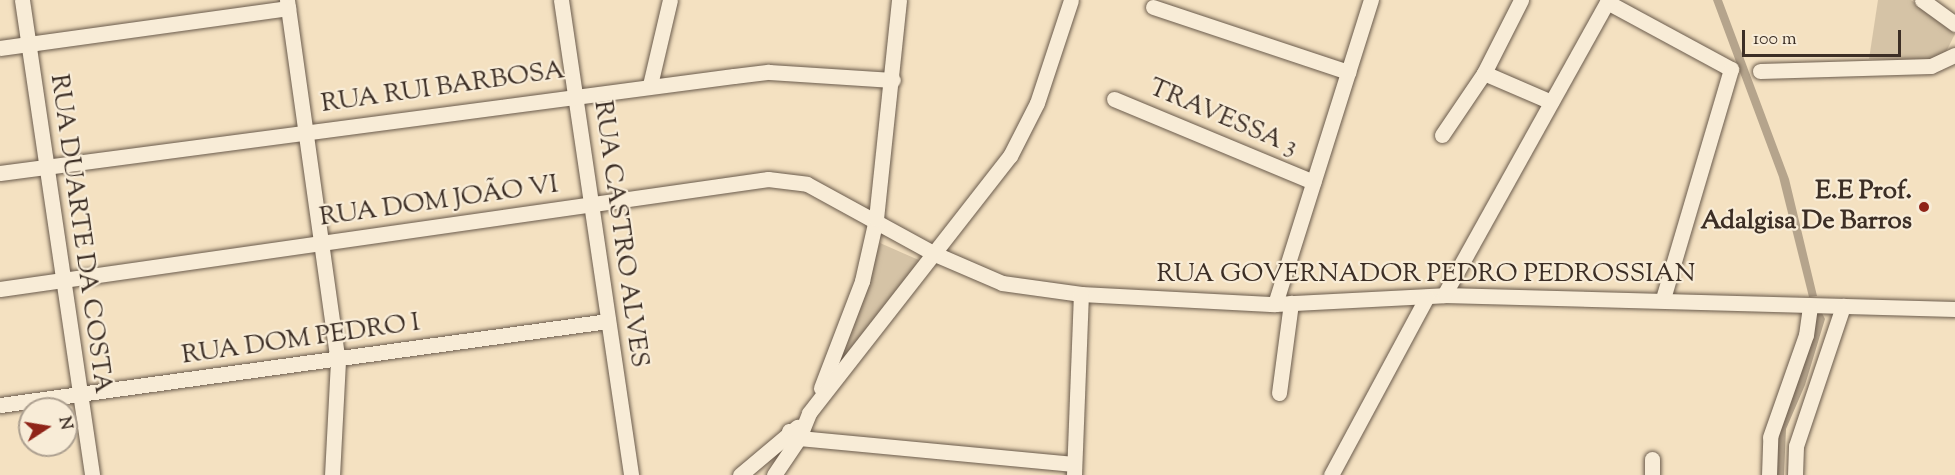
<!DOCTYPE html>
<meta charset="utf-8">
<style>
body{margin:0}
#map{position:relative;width:1955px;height:475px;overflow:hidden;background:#f4e1c1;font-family:"Sorts Mill Goudy",serif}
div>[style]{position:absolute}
.green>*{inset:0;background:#d5c3a6}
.water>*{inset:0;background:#b5a48c}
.roads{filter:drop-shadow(0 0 2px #6a5b4c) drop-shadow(0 0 2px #6a5b4c)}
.minor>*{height:15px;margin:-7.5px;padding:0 7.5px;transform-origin:7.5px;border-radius:7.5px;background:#f8ecd7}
.dots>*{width:16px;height:16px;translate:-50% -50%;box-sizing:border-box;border:3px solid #f8ecd7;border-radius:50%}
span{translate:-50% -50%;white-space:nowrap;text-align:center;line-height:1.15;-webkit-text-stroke:4.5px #f8ecd7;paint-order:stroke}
.street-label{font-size:26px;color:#3c2e25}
.poi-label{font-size:26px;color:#3c2e25;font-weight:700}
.right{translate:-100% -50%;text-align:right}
.north{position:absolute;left:18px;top:397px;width:60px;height:60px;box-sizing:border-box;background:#f8ecd7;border:2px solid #ada090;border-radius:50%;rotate:78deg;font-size:16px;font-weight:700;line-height:24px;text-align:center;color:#3c2e25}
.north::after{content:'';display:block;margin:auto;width:21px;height:27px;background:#8f2418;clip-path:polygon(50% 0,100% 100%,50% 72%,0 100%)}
.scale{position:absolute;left:1742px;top:30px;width:159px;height:27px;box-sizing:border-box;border:3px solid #3c2e25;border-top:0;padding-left:8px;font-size:18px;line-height:21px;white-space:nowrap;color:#3c2e25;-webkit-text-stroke:4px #f8ecd7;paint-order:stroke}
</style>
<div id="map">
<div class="green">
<div style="clip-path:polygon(1878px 0,1911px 0,1955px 34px,1946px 52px,1932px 61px,1869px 59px)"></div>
<div style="clip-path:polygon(880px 243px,921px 261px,837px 366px,853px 328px)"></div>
</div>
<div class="water">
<div style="clip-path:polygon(1713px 0,1722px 0,1789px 179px,1817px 296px,1809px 297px,1779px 177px)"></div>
<div style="clip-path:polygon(1821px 311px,1825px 319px,1805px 385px,1786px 429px,1784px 475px,1772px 475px,1773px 436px,1812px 312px)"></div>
</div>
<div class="roads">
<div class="minor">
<div style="left:22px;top:0;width:480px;rotate:81.6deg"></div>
<div style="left:287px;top:0;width:365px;rotate:82deg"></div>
<div style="left:338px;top:361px;width:114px;rotate:93deg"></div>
<div style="left:561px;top:0;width:480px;rotate:81.6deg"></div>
<div style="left:1922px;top:0;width:41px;rotate:36deg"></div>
<div style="left:1607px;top:2px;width:141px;rotate:28.4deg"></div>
<div style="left:1731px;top:69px;width:240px;rotate:106.5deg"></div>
<div style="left:1153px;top:7px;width:206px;rotate:18.4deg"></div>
<div style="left:0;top:48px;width:291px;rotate:-7.9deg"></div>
<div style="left:1760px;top:71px;width:171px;rotate:-1.7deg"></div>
<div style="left:1931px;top:66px;width:26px;rotate:-25deg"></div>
<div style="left:1484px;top:73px;width:73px;rotate:23.4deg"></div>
<div style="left:650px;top:85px;width:87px;rotate:-76.8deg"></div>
<div style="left:1114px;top:99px;width:216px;rotate:22.6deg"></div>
<div style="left:1442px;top:135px;width:75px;rotate:-55.9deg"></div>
<div style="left:1484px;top:73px;width:82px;rotate:-63.1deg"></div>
<div style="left:0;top:173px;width:740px;rotate:-7.53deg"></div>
<div style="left:734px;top:76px;width:35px;rotate:-7deg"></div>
<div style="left:769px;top:72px;width:124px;rotate:3.7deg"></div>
<div style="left:0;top:289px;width:776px;rotate:-8.15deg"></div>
<div style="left:768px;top:179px;width:39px;rotate:7deg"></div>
<div style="left:807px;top:184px;width:146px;rotate:28.7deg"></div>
<div style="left:935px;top:254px;width:73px;rotate:23.4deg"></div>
<div style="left:1002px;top:283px;width:80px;rotate:7.9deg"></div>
<div style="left:1081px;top:294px;width:194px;rotate:3deg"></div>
<div style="left:1275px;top:304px;width:169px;rotate:-3deg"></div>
<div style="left:1444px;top:295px;width:511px;rotate:1.57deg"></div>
<div style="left:1444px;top:295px;width:338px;rotate:-60.9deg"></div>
<div style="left:1275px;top:304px;width:319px;rotate:-72.5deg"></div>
<div style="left:821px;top:388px;width:115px;rotate:-69deg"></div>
<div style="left:862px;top:281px;width:64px;rotate:-77.3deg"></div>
<div style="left:876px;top:219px;width:220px;rotate:-84deg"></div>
<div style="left:1279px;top:393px;width:91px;rotate:-82.4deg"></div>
<div style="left:0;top:405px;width:614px;rotate:-7.87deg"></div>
<div style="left:789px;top:431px;width:12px;rotate:35deg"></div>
<div style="left:799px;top:438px;width:276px;rotate:5.4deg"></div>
<div style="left:740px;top:475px;width:75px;rotate:-40.1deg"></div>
<div style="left:774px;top:475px;width:45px;rotate:-56deg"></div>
<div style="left:799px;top:438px;width:27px;rotate:-68deg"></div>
<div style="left:809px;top:413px;width:326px;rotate:-52deg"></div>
<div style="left:1010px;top:156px;width:59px;rotate:-63deg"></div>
<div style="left:1037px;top:103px;width:108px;rotate:-71.7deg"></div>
<div style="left:1074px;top:475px;width:181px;rotate:-87.8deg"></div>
<div style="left:1331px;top:475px;width:202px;rotate:-61.7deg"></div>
<div style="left:1652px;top:475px;width:16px;rotate:-90deg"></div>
<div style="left:1769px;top:475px;width:38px;rotate:-88deg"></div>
<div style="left:1770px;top:437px;width:108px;rotate:-70.6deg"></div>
<div style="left:1806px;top:335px;width:29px;rotate:-82deg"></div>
<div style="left:1795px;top:475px;width:29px;rotate:-88deg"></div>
<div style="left:1796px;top:446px;width:148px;rotate:-71.4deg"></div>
</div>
</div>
<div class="dots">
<div style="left:1924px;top:207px;background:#8f2418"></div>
</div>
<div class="street-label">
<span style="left:443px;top:88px;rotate:-8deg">RUA RUI BARBOSA</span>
<span style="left:1223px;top:118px;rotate:23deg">TRAVESSA 3</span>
<span style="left:439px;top:202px;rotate:-8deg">RUA DOM JOÃO VI</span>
<span style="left:80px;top:234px;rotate:82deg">RUA DUARTE DA COSTA</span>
<span style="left:620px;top:234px;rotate:82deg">RUA CASTRO ALVES</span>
<span style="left:1426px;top:275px">RUA GOVERNADOR PEDRO PEDROSSIAN</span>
<span style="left:301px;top:340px;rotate:-8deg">RUA DOM PEDRO I</span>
</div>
<div class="poi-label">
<span class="right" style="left:1912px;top:207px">E.E Prof.<br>Adalgisa De Barros</span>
</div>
<div class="north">N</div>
<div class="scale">100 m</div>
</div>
